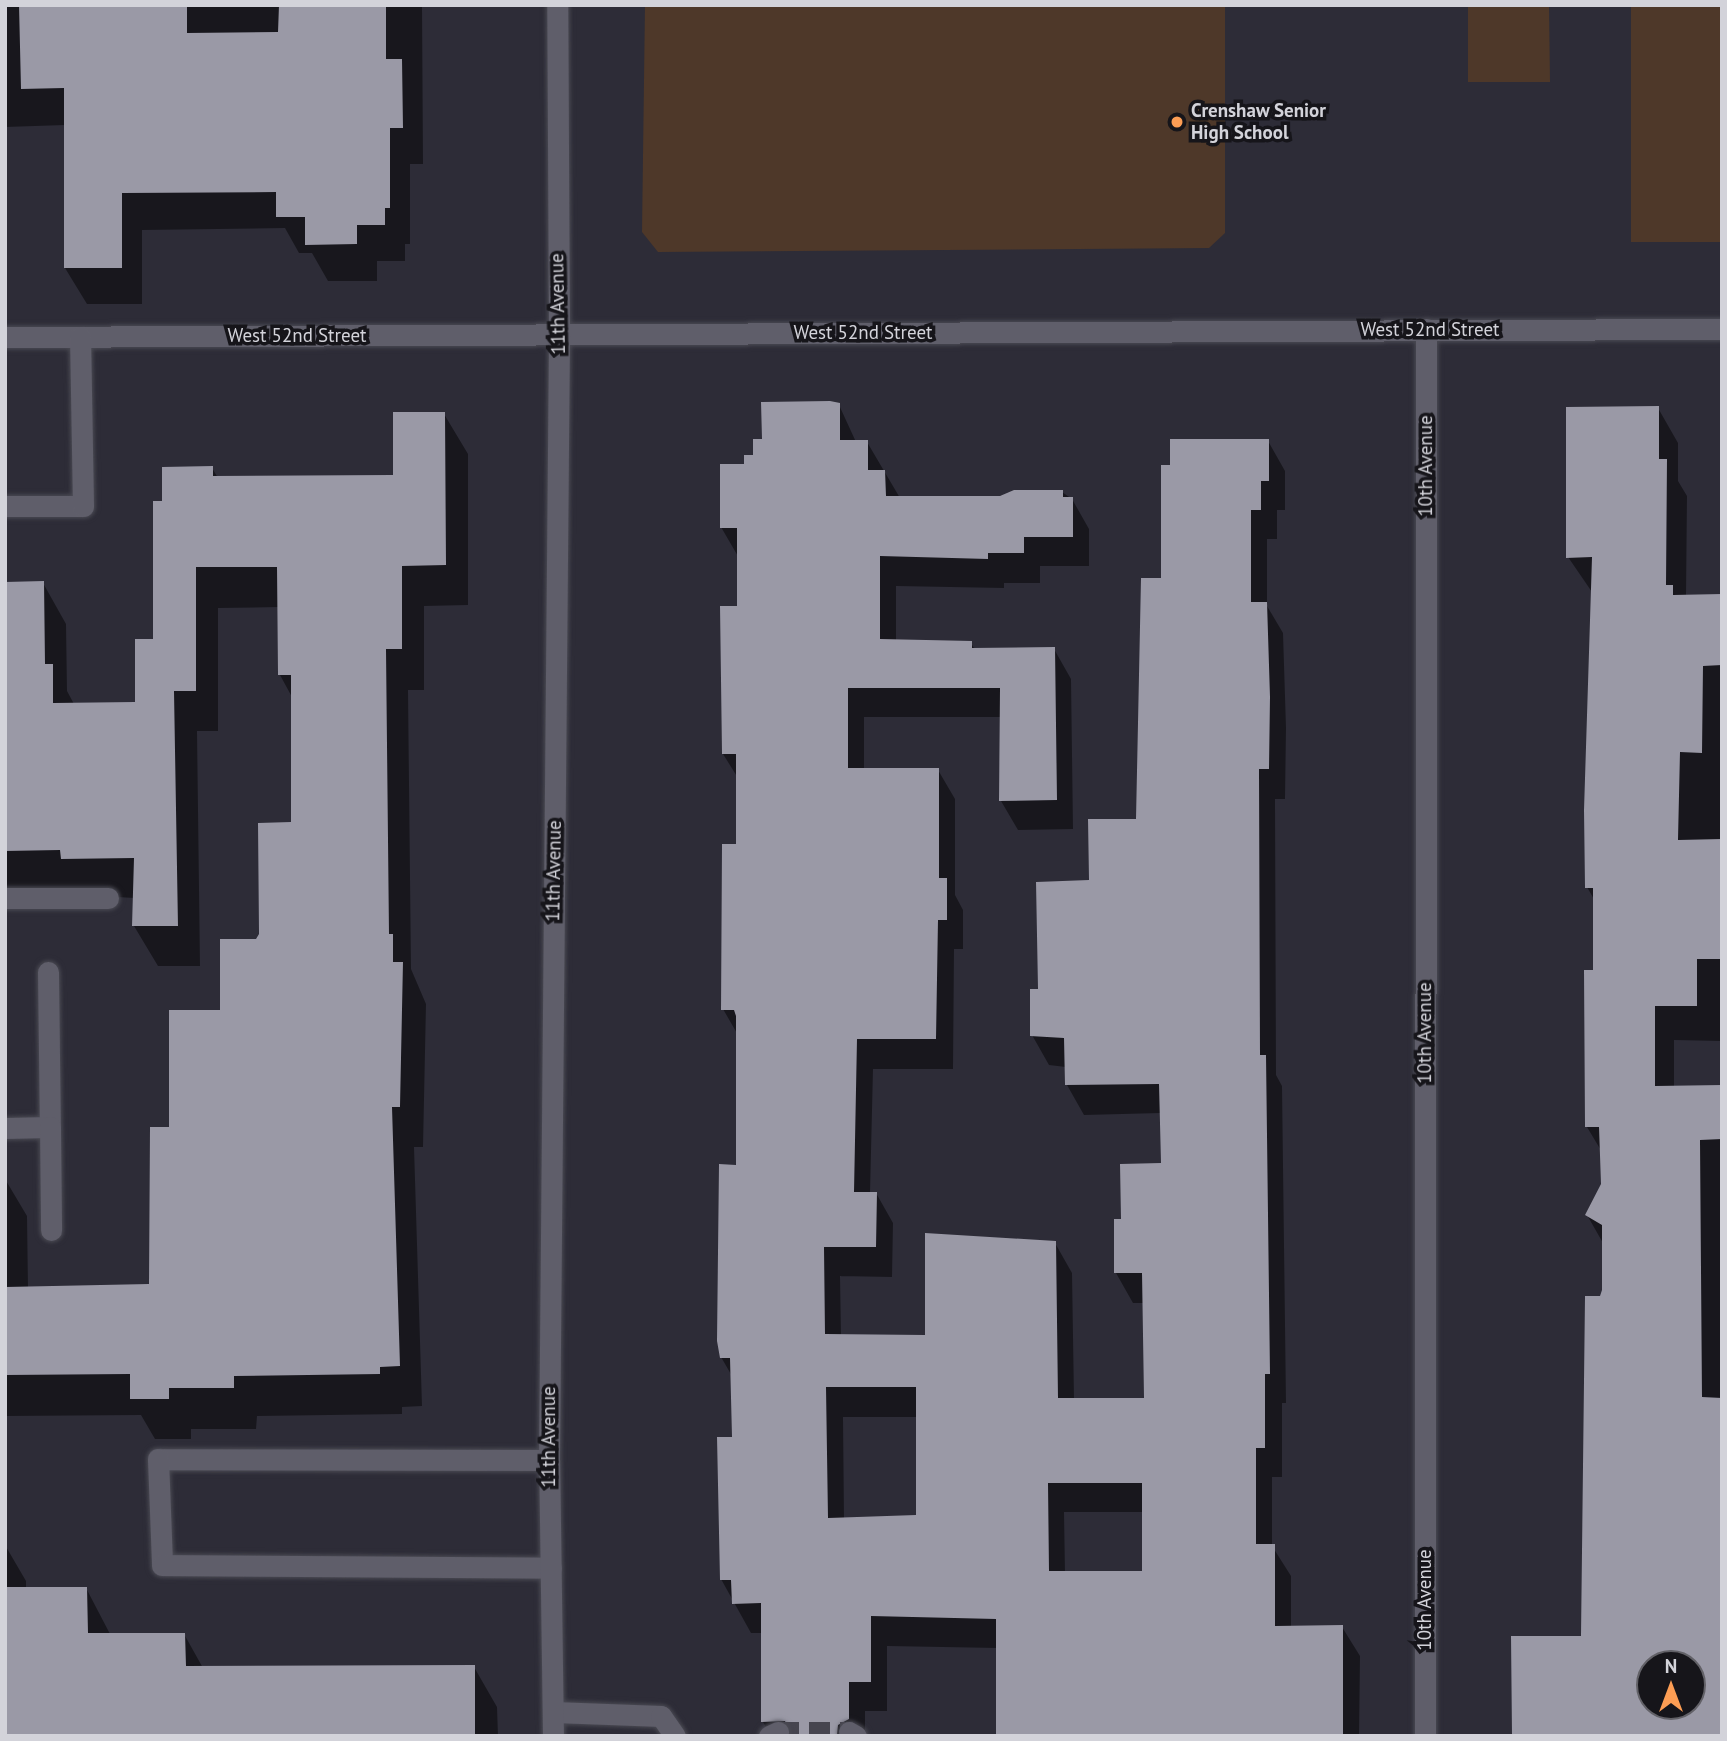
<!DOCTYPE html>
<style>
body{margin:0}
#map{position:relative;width:1727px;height:1741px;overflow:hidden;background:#2d2c37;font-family:"PT Sans",sans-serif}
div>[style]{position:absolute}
.green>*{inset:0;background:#4e3829}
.shadow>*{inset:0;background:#0007}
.building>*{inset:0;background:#9a99a6}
.minor-tunnel>*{height:21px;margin-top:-10.5px;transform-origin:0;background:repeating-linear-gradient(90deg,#46454f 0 21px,transparent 0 31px)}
.roads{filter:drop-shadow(0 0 2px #4a4a53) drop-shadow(0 0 2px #4a4a53)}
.minor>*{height:21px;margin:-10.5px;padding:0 10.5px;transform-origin:10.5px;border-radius:10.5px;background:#5f5e6a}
.dots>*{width:19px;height:19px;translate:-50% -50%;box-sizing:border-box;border:4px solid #16151a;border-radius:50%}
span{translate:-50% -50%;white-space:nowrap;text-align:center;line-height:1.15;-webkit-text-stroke:7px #16151a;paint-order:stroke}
.poi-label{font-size:19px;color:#d3d3da;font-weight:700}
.left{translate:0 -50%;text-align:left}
.street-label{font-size:19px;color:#d3d3da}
.frame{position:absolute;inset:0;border:7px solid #d3d3da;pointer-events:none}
.north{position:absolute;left:1636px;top:1650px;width:70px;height:70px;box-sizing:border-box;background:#16151a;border:2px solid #626167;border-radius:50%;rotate:0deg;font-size:19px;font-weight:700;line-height:28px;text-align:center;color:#d3d3da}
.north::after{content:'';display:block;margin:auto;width:24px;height:32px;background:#fc9d54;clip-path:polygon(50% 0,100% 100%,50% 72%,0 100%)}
</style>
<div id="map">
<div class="green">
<div style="clip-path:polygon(645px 5px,1225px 5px,1225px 233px,1209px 248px,658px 252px,642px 232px)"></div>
<div style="clip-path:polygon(1468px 5px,1549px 5px,1550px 82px,1468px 82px)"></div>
<div style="clip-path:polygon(1631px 5px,1722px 5px,1722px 242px,1631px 242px)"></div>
</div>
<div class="shadow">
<div style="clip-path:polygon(5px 5px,422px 5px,423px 164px,410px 164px,410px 244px,405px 244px,405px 261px,377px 261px,377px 281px,328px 281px,312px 253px,299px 253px,285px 228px,142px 230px,142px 304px,87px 304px,65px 268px,65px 125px,5px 127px)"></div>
<div style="clip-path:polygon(evenodd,839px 405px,856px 442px,867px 442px,900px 498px,1001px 498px,1062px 492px,1072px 499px,1089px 529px,1089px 566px,1040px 566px,1040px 583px,1004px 583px,1004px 588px,896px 586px,896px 641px,971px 643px,975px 650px,1054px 649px,1071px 679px,1073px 829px,1018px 830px,1001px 801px,1001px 717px,864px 717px,864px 770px,938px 770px,955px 799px,955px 895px,963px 910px,963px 949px,954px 949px,953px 1069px,873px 1069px,870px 1193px,876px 1193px,893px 1223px,892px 1277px,840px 1276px,841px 1336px,927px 1336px,1055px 1243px,1072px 1273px,1074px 1399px,1145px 1399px,1144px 1303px,1133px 1303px,1116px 1273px,1123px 1221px,1163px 1165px,1161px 1113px,1084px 1115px,1067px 1085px,1066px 1067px,1049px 1065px,1032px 1035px,1040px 991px,1091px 882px,1138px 820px,1172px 466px,1268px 441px,1285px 471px,1285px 510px,1277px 510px,1277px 539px,1267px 539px,1267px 606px,1283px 633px,1286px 728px,1285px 799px,1275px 799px,1276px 1075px,1282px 1086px,1286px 1403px,1282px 1403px,1282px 1477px,1272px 1477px,1272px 1546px,1291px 1576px,1291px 1627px,1342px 1627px,1360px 1656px,1359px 1736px,997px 1736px,998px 1648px,887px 1646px,887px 1711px,865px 1711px,865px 1736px,771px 1736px,763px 1722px,763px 1633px,751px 1633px,721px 1579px,734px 1439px,732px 1376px,721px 1357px,738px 1166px,738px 1035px,723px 1009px,738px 845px,738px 778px,723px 754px,739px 608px,739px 558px,721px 527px,745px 466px,764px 441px,839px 405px,843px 1417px,918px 1417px,918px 1517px,844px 1519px,843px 1417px,839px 405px,1064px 1512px,1144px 1512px,1144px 1573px,1065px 1573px,1064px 1512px)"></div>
<div style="clip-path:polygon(evenodd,1658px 408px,1678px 443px,1678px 481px,1687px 496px,1686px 597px,1722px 596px,1722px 1041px,1674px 1040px,1674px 1088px,1722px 1087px,1722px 1736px,1514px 1736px,1583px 1638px,1603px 1291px,1603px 1243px,1587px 1215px,1603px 1185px,1602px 1152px,1587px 1127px,1595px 971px,1595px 901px,1587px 887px,1592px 592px,1568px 557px,1658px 408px,1650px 1664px,1692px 1664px,1692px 1706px,1650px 1706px,1650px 1664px)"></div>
<div style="clip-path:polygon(444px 414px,468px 454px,468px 605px,424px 606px,424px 690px,408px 690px,411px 969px,426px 1004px,423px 1147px,414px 1147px,422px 1406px,402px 1407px,402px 1414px,257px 1416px,256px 1429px,191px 1429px,191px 1439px,155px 1439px,141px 1415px,5px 1416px,5px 1179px,27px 1216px,28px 1288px,151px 1286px,171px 1129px,261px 934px,292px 824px,292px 697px,280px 675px,279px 607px,218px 608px,218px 731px,197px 731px,200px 966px,158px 966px,134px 926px,135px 898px,5px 891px,5px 584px,43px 583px,66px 624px,67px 691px,74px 704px,137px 704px,155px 641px,164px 503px,212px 468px,218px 478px,395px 477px)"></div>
<div style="clip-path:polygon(5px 1545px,26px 1581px,26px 1589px,86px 1588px,110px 1634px,184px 1634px,203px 1668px,474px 1667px,497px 1707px,498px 1736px,5px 1736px)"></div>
</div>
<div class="building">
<div style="clip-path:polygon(19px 5px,187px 5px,187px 33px,278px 32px,279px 5px,386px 5px,386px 59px,402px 59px,403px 128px,390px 128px,390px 208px,385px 208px,385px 225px,357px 225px,357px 244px,305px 245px,305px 217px,276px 217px,276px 192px,122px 193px,122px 268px,64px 268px,64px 88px,21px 89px)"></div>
<div style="clip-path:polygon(evenodd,830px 401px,840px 403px,840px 440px,868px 440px,868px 470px,885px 470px,886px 496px,1000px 496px,1014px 490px,1063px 490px,1063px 497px,1073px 497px,1073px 537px,1024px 537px,1024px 553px,988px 553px,988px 559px,880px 556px,880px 639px,972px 641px,972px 648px,1055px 647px,1057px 800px,999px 801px,1000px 688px,848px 688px,848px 768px,939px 768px,939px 878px,947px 878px,947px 920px,938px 920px,936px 1039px,857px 1039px,854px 1192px,877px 1192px,876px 1247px,824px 1247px,825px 1334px,925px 1335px,925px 1233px,1056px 1241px,1058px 1398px,1144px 1398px,1142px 1273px,1114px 1273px,1114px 1219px,1121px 1219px,1120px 1164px,1161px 1163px,1159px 1084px,1065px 1085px,1064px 1038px,1030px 1036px,1030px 989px,1038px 989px,1036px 882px,1089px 880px,1088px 819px,1136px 819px,1141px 578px,1161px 578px,1161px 465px,1170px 465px,1170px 439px,1269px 439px,1269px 481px,1261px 481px,1261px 510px,1251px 510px,1251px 602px,1267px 602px,1270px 697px,1269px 769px,1259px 769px,1260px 1055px,1266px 1055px,1270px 1374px,1265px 1374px,1265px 1448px,1256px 1448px,1256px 1544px,1275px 1544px,1275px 1626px,1343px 1625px,1343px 1736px,996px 1736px,996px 1619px,871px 1616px,871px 1682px,849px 1682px,849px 1719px,838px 1725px,837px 1736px,790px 1736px,785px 1721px,761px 1722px,761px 1603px,732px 1604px,731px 1580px,720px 1580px,717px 1437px,732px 1437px,730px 1358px,720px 1358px,717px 1341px,719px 1164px,736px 1165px,736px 1016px,734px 1010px,721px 1010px,722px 844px,736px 844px,736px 754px,722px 754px,720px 606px,737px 606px,737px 528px,720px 528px,720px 464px,744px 464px,744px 455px,753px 455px,753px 439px,762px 439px,761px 402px,830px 401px,826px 1387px,916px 1387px,916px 1515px,828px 1518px,826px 1387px,830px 401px,1048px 1483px,1142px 1483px,1142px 1571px,1049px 1571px,1048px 1483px)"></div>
<div style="clip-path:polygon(evenodd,1659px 406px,1659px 459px,1667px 459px,1666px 585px,1673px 585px,1673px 595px,1722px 594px,1722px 665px,1703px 666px,1702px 753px,1680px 752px,1678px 840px,1722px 839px,1722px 959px,1697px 959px,1697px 1006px,1655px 1006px,1655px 1086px,1722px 1085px,1722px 1139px,1700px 1140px,1702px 1397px,1722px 1398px,1722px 1736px,1512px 1736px,1511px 1636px,1581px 1636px,1585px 1296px,1600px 1296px,1602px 1290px,1602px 1225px,1585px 1215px,1601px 1184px,1599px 1127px,1585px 1127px,1584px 970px,1593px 970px,1593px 888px,1585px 888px,1584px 810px,1592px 557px,1566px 558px,1566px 407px,1659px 406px,1650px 1664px,1692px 1664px,1692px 1706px,1650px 1706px,1650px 1664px)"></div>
<div style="clip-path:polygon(393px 412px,445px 412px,446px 565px,402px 566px,402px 649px,386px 649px,389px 934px,393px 934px,393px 962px,403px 962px,400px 1107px,392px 1107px,400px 1366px,380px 1367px,380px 1374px,234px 1376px,234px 1388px,169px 1388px,169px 1399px,130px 1399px,130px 1374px,5px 1375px,5px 1287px,149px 1284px,150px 1127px,169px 1127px,169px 1010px,220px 1010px,220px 939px,256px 939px,259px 934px,258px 823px,291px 822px,291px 675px,278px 675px,277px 567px,196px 567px,196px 691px,174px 691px,178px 926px,132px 926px,134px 858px,61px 859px,60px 850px,5px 851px,5px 582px,44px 581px,45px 664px,53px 664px,53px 703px,135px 702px,135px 639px,153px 639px,153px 501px,162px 501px,162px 467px,213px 466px,213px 476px,393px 475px)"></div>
<div style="clip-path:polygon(5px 1587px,87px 1587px,88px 1633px,185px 1633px,186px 1666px,475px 1665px,475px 1736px,5px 1736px)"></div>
</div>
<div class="minor-tunnel">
<div style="left:778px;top:1732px;width:71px"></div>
</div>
<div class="roads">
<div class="minor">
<div style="left:5px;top:337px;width:1717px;rotate:-0.27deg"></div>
<div style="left:5px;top:506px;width:78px"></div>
<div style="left:83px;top:506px;width:169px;rotate:-91deg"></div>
<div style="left:5px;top:898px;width:103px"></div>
<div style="left:48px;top:972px;width:155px;rotate:89.3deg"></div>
<div style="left:5px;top:1128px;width:45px;rotate:-1.3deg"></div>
<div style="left:50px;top:1127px;width:103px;rotate:89.4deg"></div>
<div style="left:549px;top:1460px;width:391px;rotate:-179.9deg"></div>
<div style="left:158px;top:1459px;width:106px;rotate:87.8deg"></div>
<div style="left:162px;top:1565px;width:389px;rotate:0.4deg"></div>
<div style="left:554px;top:1712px;width:107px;rotate:2.1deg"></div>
<div style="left:661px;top:1716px;width:24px;rotate:55deg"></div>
<div style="left:849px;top:1732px;width:8px;rotate:30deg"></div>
<div style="left:553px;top:1736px;width:276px;rotate:-90.8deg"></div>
<div style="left:549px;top:1460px;width:1125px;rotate:-89.49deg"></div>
<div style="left:559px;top:335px;width:330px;rotate:-90.3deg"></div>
<div style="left:769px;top:1736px;width:10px;rotate:-24deg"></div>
<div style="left:1425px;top:1736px;width:1407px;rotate:-89.96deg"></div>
</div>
</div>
<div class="dots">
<div style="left:1177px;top:122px;background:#fc9d54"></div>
</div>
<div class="poi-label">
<span class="left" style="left:1191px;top:122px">Crenshaw Senior<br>High School</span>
</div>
<div class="street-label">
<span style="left:558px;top:304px;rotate:-91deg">11th Avenue</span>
<span style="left:1430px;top:330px">West 52nd Street</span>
<span style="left:863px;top:333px">West 52nd Street</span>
<span style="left:297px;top:336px">West 52nd Street</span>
<span style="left:1426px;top:466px;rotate:-90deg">10th Avenue</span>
<span style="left:554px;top:871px;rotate:-89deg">11th Avenue</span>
<span style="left:1425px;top:1033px;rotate:-90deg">10th Avenue</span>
<span style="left:549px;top:1437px;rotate:-90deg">11th Avenue</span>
<span style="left:1425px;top:1600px;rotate:-90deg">10th Avenue</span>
</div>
<div class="frame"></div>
<div class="north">N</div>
</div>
